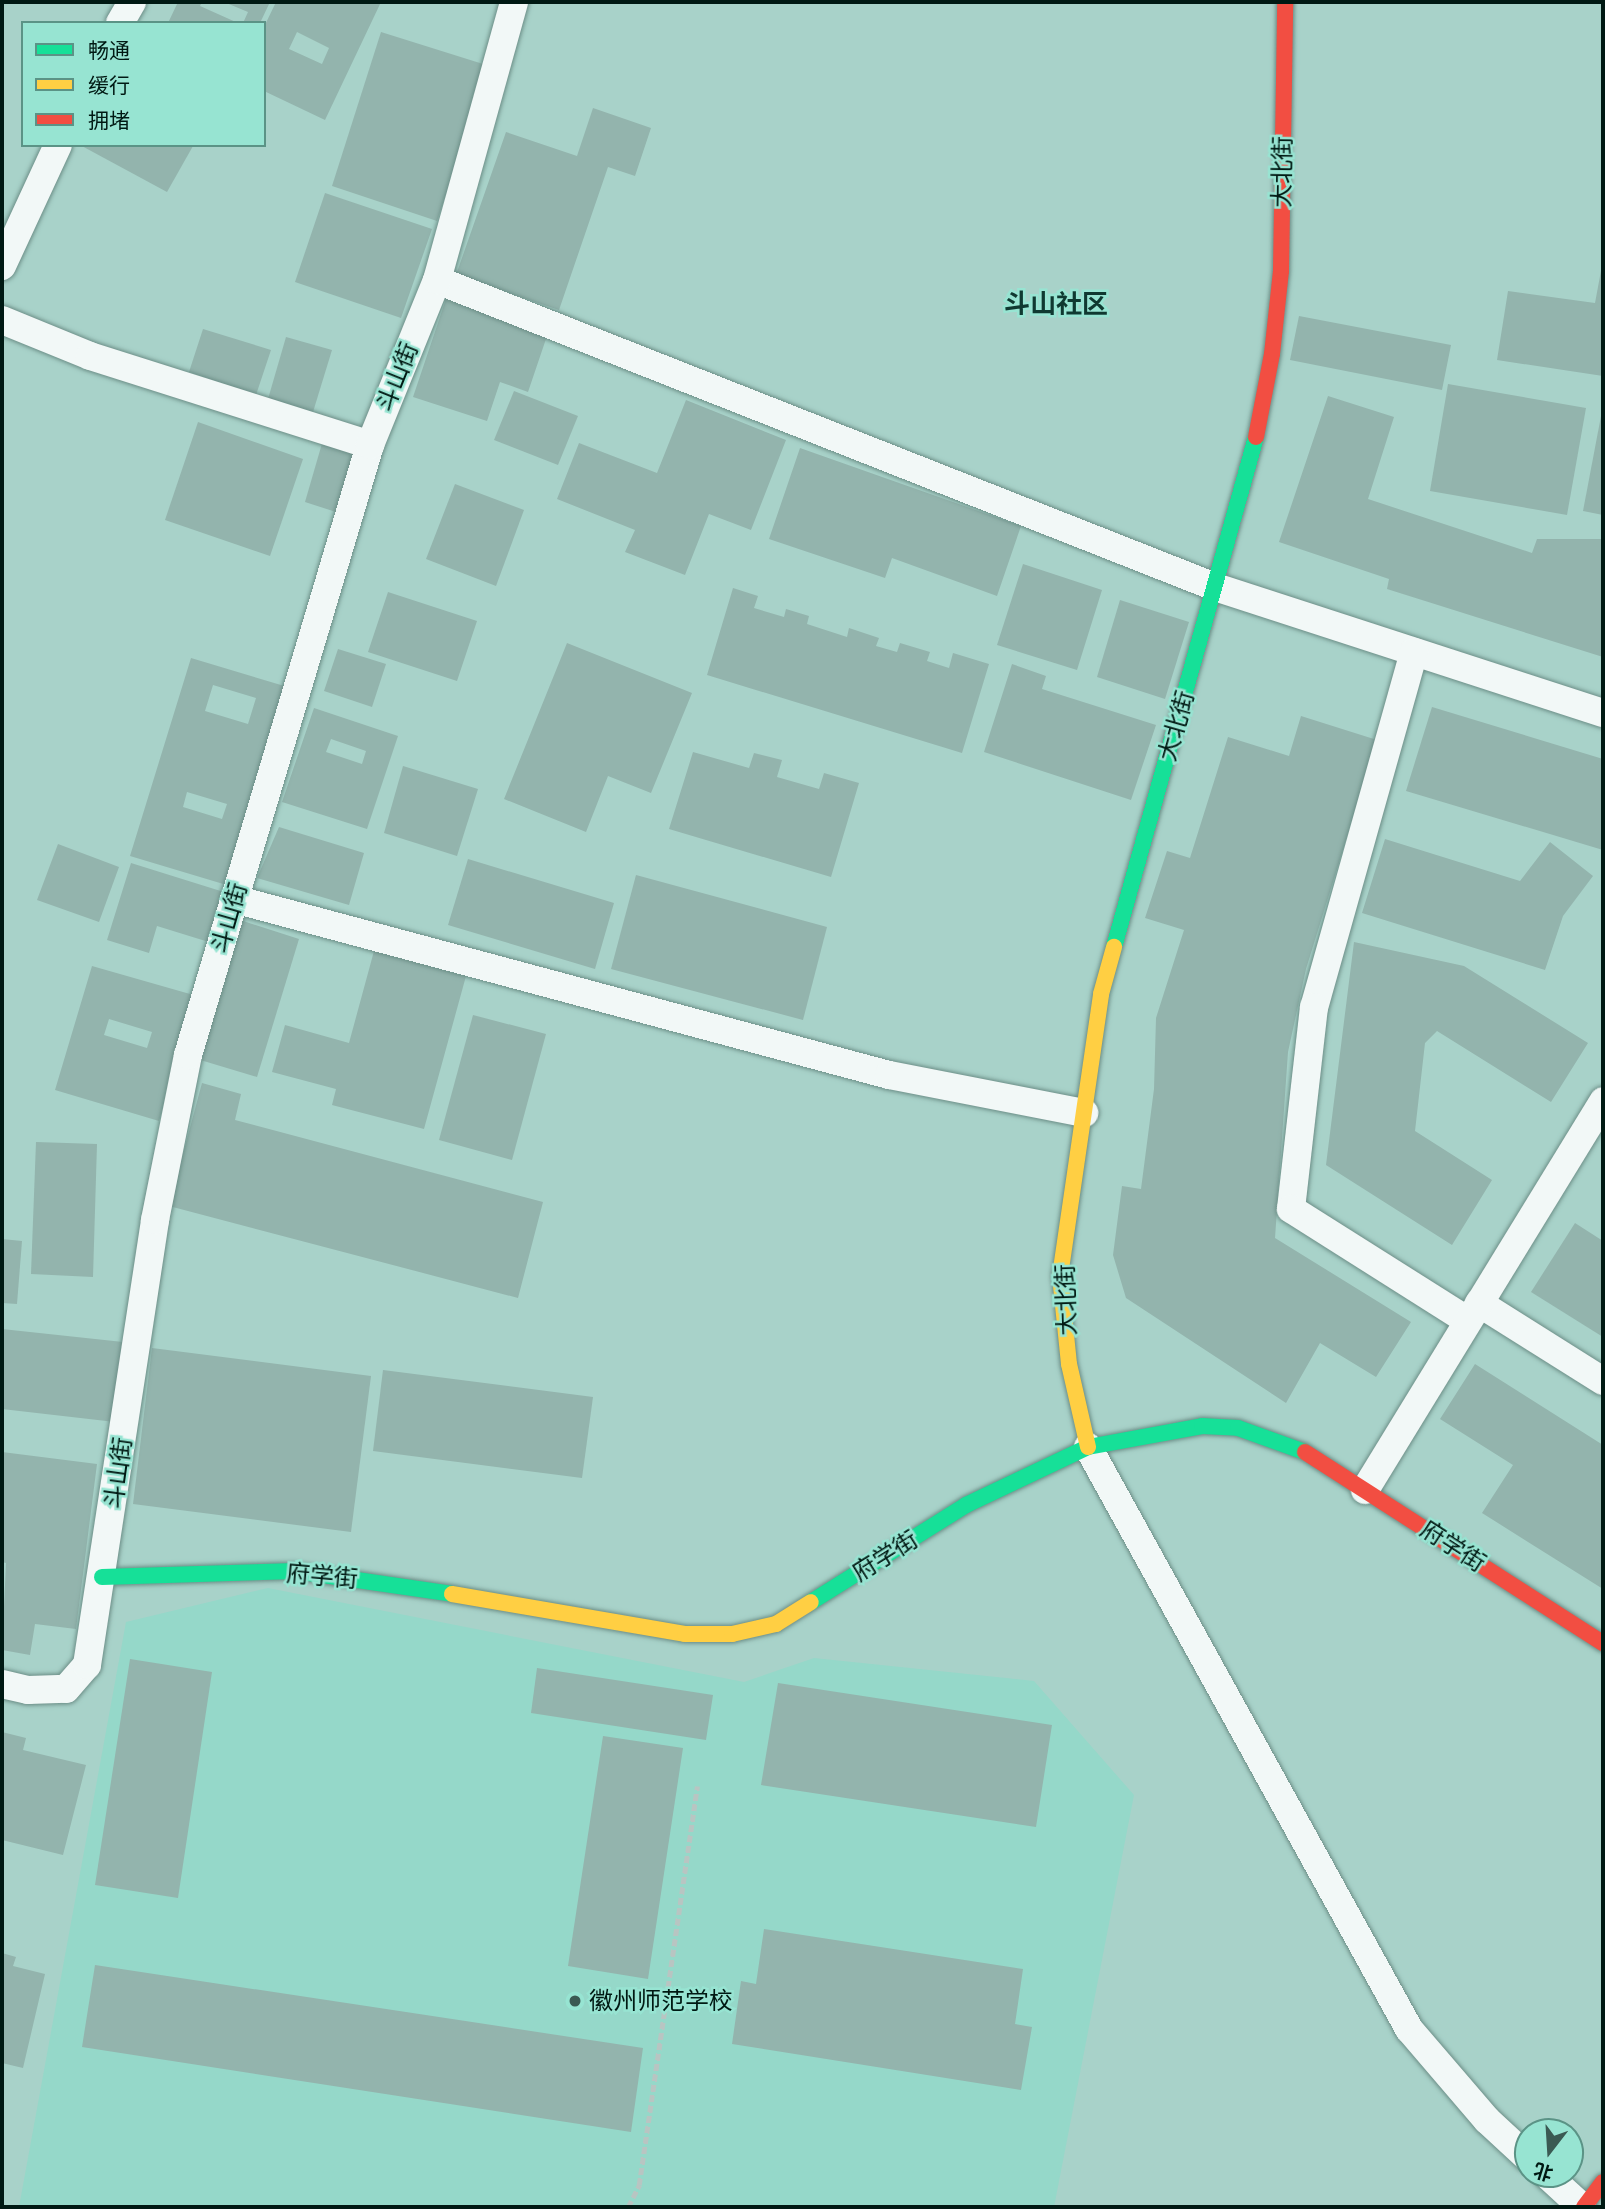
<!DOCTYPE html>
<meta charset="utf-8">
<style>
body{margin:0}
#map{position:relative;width:1605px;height:2209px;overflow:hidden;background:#a8d2c9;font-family:"DM Sans","Noto Sans SC",sans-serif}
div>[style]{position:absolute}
.built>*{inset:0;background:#95d8c9}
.building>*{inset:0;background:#93b4ad}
.path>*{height:4.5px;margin-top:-2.25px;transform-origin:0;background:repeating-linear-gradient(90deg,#b8c5c2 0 7px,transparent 0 10.5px)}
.roads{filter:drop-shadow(0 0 2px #6c8e87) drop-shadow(0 0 2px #6c8e87)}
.lane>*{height:28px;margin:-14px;padding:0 14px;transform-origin:14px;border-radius:14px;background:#f2f8f7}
.fast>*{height:16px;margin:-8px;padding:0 8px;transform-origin:8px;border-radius:8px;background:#16e098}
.slow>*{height:16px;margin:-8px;padding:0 8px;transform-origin:8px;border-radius:8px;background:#ffcf43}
.jam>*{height:16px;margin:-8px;padding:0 8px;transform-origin:8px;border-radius:8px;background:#f24e42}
.dots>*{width:19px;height:19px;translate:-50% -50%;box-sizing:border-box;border:4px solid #97e4d2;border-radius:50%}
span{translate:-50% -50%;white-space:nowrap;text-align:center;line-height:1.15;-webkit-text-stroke:5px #97e4d2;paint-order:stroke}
.street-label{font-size:24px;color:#001913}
.poi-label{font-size:24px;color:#001913}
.left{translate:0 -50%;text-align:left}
.neighbourhood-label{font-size:26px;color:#103931;font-weight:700}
.frame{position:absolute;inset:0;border:4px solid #001913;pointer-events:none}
.legend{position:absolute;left:21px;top:21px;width:245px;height:126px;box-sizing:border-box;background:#97e4d2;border:2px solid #5b9386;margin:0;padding:9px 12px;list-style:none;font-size:21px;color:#001913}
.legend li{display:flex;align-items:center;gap:14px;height:35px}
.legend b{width:35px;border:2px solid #5b9386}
.north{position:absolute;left:1514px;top:2118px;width:70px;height:70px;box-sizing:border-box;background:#97e4d2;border:2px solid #5b9386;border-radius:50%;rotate:197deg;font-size:19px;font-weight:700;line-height:28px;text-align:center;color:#001913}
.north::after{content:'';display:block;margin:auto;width:24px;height:32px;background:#3b5a53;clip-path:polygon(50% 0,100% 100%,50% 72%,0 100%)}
</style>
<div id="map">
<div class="built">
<div style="clip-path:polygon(268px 1588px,744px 1682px,814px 1658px,1034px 1681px,1134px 1795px,1054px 2207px,19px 2207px,126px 1622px)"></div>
</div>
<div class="building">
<div style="clip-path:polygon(178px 2px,202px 2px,200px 6px,238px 23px,168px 23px)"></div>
<div style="clip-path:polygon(224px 2px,270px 2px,260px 23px,243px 23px,248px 12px)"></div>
<div style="clip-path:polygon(evenodd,276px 2px,381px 2px,325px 120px,264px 91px,264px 27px,276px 2px,297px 32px,329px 48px,322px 64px,289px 49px,297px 32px)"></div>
<div style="clip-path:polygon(381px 32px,483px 64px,472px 117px,437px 221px,332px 186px)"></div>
<div style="clip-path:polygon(593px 108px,651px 128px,635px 176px,608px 167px,559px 310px,456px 275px,506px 132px,577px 156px)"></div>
<div style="clip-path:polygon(80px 145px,191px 145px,193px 146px,167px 192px)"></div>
<div style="clip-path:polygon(325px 193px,432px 229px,401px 318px,295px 282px)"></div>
<div style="clip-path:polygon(1603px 260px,1603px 376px,1497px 360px,1508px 291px,1595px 303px)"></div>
<div style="clip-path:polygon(446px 299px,548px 333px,528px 392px,500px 382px,487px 421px,413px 397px)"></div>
<div style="clip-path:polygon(1299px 316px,1451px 345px,1442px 390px,1290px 360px)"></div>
<div style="clip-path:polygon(203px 329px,271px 350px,256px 395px,189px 372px)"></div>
<div style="clip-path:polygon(286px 337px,332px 350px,313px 412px,268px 399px)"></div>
<div style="clip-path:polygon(1448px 384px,1586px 408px,1567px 515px,1430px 491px)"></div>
<div style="clip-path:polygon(514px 391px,578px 416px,558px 465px,494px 440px)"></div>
<div style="clip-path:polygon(1328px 396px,1394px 417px,1368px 499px,1532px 553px,1537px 539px,1603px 539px,1603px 657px,1387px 589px,1389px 579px,1279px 542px)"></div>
<div style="clip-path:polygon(686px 400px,786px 440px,751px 530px,709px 514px,685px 575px,625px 552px,635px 530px,557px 499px,579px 443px,657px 473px)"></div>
<div style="clip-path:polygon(1601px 416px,1603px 417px,1603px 515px,1583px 511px)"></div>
<div style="clip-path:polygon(198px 422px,303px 459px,270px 556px,165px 520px)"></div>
<div style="clip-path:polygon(323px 440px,358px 449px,339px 513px,305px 502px)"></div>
<div style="clip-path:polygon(800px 448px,1021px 526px,997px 596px,892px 558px,885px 578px,769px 539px)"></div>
<div style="clip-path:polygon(455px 484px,524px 510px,496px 586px,426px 559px)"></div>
<div style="clip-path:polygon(1023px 564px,1102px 590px,1077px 670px,997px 645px)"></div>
<div style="clip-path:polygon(733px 588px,758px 596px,754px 608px,784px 617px,786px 609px,809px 616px,807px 624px,847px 637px,849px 628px,879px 638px,876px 646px,897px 652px,900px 643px,930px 652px,927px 661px,949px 668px,953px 653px,989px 664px,962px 753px,707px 675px)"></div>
<div style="clip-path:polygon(388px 592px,477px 621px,457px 681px,368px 652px)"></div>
<div style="clip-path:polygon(1120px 600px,1189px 622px,1165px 699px,1097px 677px)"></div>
<div style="clip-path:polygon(567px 643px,692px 693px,651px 793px,608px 776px,586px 832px,504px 799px)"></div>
<div style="clip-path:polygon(338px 649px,386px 664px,372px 707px,324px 691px)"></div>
<div style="clip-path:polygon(evenodd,191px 658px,291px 688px,230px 886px,130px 856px,191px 658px,213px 685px,256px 698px,248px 724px,205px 711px,213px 685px,191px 658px,187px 792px,227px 804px,222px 819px,183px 807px,187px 792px)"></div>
<div style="clip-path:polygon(1012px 664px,1046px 676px,1042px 689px,1156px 725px,1131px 800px,984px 752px)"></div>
<div style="clip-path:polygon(1432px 707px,1603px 759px,1603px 850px,1406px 791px)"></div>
<div style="clip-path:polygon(evenodd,314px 708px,398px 736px,367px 829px,282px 802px,314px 708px,331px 739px,366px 751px,362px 764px,326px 752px,331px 739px)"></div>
<div style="clip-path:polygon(1301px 716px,1377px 740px,1306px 969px,1288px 1052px,1275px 1238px,1411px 1322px,1376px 1377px,1320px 1343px,1286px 1403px,1126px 1298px,1113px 1255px,1122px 1186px,1141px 1189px,1154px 1089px,1156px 1018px,1184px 930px,1145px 918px,1167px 851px,1190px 858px,1228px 737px,1289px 756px)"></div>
<div style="clip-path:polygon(693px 752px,749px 768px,754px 753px,782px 760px,777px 777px,819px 789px,824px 773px,859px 783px,831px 877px,669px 829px)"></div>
<div style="clip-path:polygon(403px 766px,478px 789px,457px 856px,384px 833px)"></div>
<div style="clip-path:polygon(279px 827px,364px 853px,349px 905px,257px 878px)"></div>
<div style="clip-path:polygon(1385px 839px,1520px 881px,1550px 842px,1593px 876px,1563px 916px,1545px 970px,1362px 913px)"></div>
<div style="clip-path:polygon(58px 844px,119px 867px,99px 922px,37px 900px)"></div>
<div style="clip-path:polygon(468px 859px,614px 903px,595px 969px,448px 925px)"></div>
<div style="clip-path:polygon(131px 863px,227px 893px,212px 943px,157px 926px,149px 953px,107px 940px)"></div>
<div style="clip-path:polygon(636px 875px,827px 927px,803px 1020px,611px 969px)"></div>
<div style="clip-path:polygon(240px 920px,299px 939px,257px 1077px,197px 1059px)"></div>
<div style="clip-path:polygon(1354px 942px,1464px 966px,1588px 1043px,1551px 1102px,1437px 1031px,1425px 1043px,1415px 1131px,1492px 1180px,1452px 1245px,1326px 1165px)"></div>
<div style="clip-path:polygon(374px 951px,466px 976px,424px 1129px,332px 1105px,336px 1089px,272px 1072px,285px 1025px,349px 1043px)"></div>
<div style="clip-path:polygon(evenodd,92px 966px,197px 996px,159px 1121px,55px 1090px,92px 966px,109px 1019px,152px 1032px,147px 1048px,104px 1035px,109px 1019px)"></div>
<div style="clip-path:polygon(473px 1015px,546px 1034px,512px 1160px,439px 1140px)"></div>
<div style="clip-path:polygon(202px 1083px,241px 1094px,235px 1120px,543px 1202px,518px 1298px,169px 1206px)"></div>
<div style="clip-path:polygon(36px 1142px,97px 1144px,93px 1277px,31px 1274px)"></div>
<div style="clip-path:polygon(1575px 1223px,1603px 1241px,1603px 1337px,1531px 1292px)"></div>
<div style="clip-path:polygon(2px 1239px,22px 1241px,17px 1304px,2px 1303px)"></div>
<div style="clip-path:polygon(2px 1329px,123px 1342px,115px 1422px,2px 1409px)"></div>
<div style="clip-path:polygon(152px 1348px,371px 1376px,351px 1532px,133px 1504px)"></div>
<div style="clip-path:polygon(1475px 1364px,1603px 1445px,1603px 1589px,1482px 1513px,1513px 1465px,1440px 1419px)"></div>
<div style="clip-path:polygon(383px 1370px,593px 1397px,582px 1478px,373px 1451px)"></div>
<div style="clip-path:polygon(2px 1452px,97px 1464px,76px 1629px,35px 1624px,30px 1655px,2px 1650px,6px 1563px,2px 1562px)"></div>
<div style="clip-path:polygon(130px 1659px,212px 1672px,178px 1898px,95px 1885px)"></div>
<div style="clip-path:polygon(537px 1668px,713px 1695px,706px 1740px,531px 1713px)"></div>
<div style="clip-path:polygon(778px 1683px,1052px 1725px,1036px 1827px,761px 1785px)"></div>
<div style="clip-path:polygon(2px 1732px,26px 1738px,23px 1750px,86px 1765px,63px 1855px,2px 1840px)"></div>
<div style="clip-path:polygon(603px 1736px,683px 1748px,648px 1979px,568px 1966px)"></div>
<div style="clip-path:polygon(764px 1929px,1023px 1969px,1015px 2024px,1032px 2027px,1021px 2090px,732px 2044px,741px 1981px,756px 1984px)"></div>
<div style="clip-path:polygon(2px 1953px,16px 1957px,13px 1966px,45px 1974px,23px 2068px,2px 2063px)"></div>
<div style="clip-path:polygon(95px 1965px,643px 2048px,631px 2132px,82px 2047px)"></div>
</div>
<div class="path">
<div style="left:628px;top:2207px;width:25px;rotate:-63deg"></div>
<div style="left:639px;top:2185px;width:403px;rotate:-81.7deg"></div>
</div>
<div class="roads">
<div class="lane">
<div style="left:120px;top:23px;width:24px;rotate:-60deg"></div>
<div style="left:2px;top:266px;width:133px;rotate:-65.2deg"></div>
<div style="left:437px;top:280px;width:836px;rotate:21.53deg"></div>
<div style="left:1215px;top:587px;width:408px;rotate:18deg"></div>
<div style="left:2px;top:320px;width:95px;rotate:22.2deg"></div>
<div style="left:90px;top:356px;width:294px;rotate:17.6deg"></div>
<div style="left:1414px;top:652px;width:369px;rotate:105.7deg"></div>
<div style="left:1314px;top:1007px;width:203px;rotate:96.5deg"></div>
<div style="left:1291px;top:1209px;width:209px;rotate:32.3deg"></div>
<div style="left:234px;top:899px;width:678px;rotate:15.04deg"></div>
<div style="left:889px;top:1075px;width:199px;rotate:11deg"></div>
<div style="left:1479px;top:1303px;width:146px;rotate:32.2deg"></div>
<div style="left:1088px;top:1447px;width:665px;rotate:61.12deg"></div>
<div style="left:1409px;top:2029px;width:120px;rotate:49.4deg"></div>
<div style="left:1487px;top:2120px;width:56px;rotate:42.8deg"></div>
<div style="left:1365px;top:1490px;width:456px;rotate:-58.5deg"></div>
<div style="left:2px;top:1684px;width:27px;rotate:13deg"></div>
<div style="left:28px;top:1690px;width:38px;rotate:-2deg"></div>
<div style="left:66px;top:1689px;width:32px;rotate:-49deg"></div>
<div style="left:87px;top:1665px;width:450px;rotate:-81.3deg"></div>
<div style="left:155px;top:1220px;width:168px;rotate:-78.7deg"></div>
<div style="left:188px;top:1055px;width:637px;rotate:-73.39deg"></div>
<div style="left:370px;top:445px;width:178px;rotate:-67.9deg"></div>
<div style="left:437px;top:280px;width:288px;rotate:-74.5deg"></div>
<div style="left:1546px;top:2174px;width:49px;rotate:42.5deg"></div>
</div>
<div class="fast">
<div style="left:1114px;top:947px;width:529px;rotate:-74.44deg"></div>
<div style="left:102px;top:1577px;width:193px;rotate:-1.8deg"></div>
<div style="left:295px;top:1571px;width:159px;rotate:8.3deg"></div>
<div style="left:811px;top:1602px;width:183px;rotate:-32deg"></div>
<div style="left:966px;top:1505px;width:135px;rotate:-25.4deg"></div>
<div style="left:1088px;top:1447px;width:116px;rotate:-10.4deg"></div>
<div style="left:1202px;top:1426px;width:36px;rotate:3deg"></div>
<div style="left:1238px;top:1428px;width:71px;rotate:19.7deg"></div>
</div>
<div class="slow">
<div style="left:1088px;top:1447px;width:85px;rotate:-102.9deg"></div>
<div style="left:1069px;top:1364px;width:88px;rotate:-95.8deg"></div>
<div style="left:1060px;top:1276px;width:285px;rotate:-81.7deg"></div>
<div style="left:1101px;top:994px;width:49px;rotate:-74.5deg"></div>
<div style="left:452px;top:1594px;width:236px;rotate:9.7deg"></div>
<div style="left:685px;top:1634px;width:47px"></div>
<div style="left:732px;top:1634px;width:45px;rotate:-12.8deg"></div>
<div style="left:776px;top:1624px;width:41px;rotate:-32.2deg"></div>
</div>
<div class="jam">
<div style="left:1256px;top:437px;width:85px;rotate:-79.1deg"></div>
<div style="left:1272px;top:354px;width:83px;rotate:-83.8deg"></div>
<div style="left:1281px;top:271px;width:269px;rotate:-89.1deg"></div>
<div style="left:1305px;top:1452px;width:354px;rotate:32.7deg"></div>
<div style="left:1584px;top:2207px;width:31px;rotate:-53deg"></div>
</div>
</div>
<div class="dots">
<div style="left:575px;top:2001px;background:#3b5a53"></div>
</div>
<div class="street-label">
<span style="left:1282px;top:172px;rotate:-89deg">大北街</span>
<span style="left:397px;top:377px;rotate:-68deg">斗山街</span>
<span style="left:1176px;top:726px;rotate:-74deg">大北街</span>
<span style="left:229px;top:918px;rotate:-74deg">斗山街</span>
<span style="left:1066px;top:1300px;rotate:-92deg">大北街</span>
<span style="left:118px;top:1473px;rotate:-82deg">斗山街</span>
<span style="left:1453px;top:1546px;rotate:33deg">府学街</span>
<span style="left:885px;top:1556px;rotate:-32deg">府学街</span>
<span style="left:322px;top:1576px;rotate:5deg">府学街</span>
</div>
<div class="poi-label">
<span class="left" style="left:589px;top:2001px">徽州师范学校</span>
</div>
<div class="neighbourhood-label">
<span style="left:1056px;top:305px">斗山社区</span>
</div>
<div class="frame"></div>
<ul class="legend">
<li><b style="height:9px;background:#16e098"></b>畅通</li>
<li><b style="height:9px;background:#ffcf43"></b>缓行</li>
<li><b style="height:9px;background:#f24e42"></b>拥堵</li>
</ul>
<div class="north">北</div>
</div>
